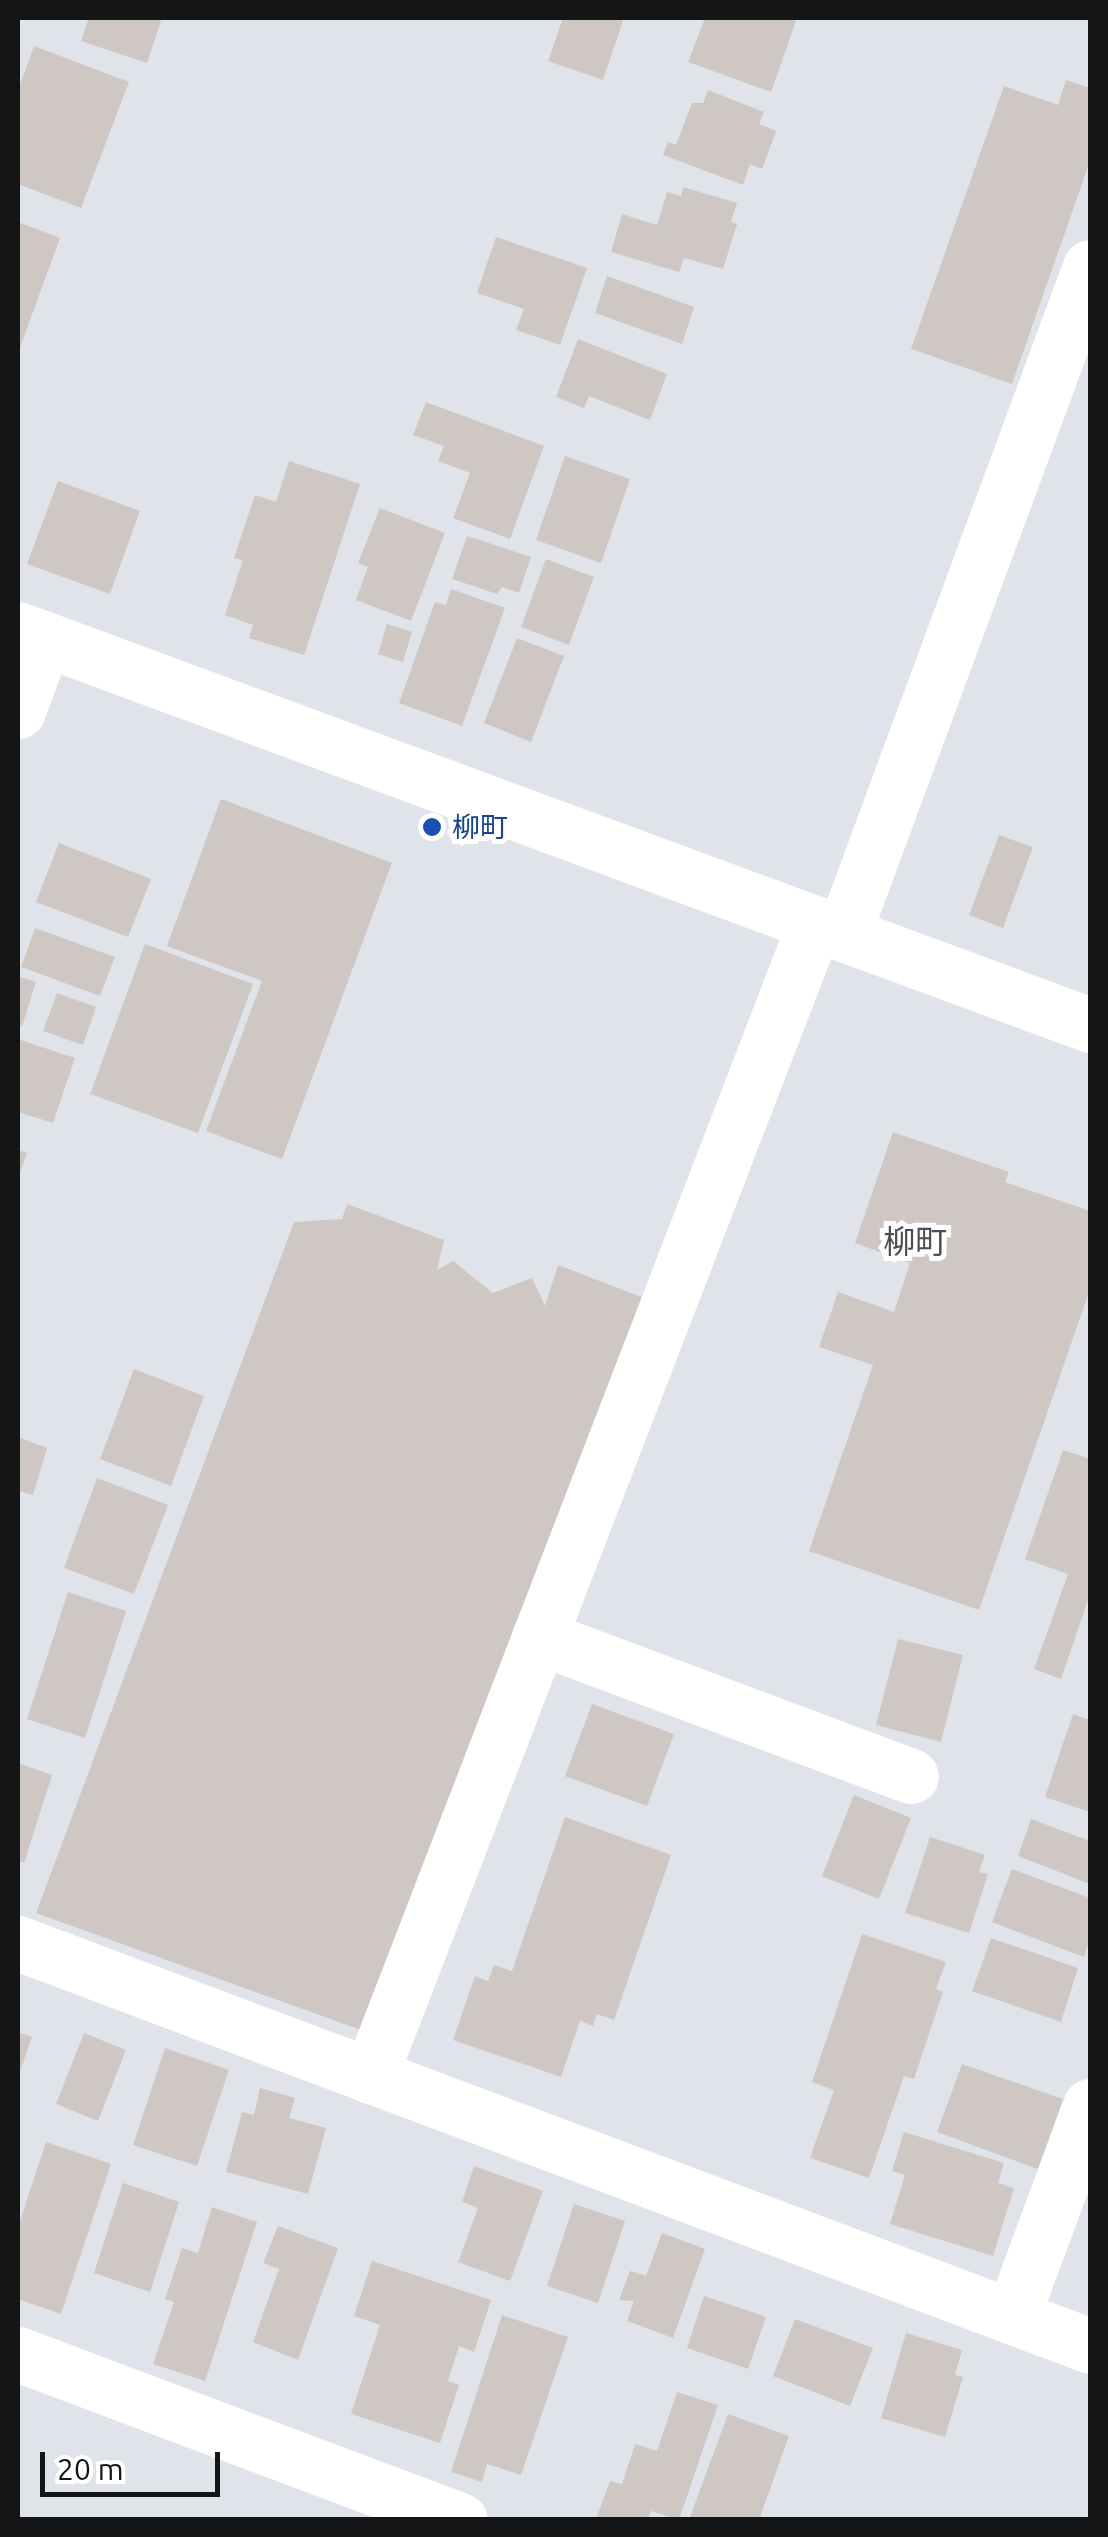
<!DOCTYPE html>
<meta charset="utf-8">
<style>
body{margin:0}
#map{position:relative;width:1108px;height:2537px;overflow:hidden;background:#e0e4ea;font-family:Ubuntu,"Noto Sans JP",sans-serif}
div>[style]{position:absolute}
.building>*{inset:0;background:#cec7c3}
.street>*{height:55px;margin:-27.5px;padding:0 27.5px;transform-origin:27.5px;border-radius:27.5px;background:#fff}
.secondary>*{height:55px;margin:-27.5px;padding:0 27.5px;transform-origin:27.5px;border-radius:27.5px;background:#fff}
.dots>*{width:28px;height:28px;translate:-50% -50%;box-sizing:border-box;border:5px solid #fff;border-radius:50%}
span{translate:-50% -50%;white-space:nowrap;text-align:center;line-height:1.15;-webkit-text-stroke:10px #fff;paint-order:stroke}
.transit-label{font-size:28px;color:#164399}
.left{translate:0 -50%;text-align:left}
.quarter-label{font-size:32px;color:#4a4d52}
.frame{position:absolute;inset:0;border:20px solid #141517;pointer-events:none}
.scale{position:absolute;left:40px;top:2452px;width:180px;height:45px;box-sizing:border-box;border:5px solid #141517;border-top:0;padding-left:12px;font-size:30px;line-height:35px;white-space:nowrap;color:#141517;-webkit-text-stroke:8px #fff;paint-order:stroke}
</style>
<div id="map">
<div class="building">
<div style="clip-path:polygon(89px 18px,162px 18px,147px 63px,81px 41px)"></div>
<div style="clip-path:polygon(563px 18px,624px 18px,603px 80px,548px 61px)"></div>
<div style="clip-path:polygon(705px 18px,797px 18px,771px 92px,688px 62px)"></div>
<div style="clip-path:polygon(34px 46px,129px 82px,81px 208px,18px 184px,18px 90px)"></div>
<div style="clip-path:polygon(1066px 80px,1090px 88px,1090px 161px,1012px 384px,911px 349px,1004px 86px,1058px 105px)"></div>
<div style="clip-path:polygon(708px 90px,764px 112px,759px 124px,776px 131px,762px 169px,750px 164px,743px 185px,663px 155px,668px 142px,676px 145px,692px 103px,703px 103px)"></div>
<div style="clip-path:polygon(683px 187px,737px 203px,731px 222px,737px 224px,723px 269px,684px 258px,679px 272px,611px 252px,622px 214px,657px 225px,667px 192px,681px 196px)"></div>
<div style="clip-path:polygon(18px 222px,60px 238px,18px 353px)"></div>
<div style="clip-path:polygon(496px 237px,587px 268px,560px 345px,516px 330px,524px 309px,477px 293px)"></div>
<div style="clip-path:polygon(607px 276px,694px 307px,682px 344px,595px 313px)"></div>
<div style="clip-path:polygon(578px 339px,667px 374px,650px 420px,589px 396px,584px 408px,556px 397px)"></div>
<div style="clip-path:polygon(426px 402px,544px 446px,510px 539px,453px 518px,470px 473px,438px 461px,444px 446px,413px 435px)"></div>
<div style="clip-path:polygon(565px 456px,630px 479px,601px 563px,536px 540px)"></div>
<div style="clip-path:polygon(289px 461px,360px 484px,304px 655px,249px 638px,253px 625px,225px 615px,243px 560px,234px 558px,255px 495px,276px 502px)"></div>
<div style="clip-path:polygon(58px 481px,140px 511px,110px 594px,27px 564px)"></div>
<div style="clip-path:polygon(380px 508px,445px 533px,411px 621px,356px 600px,368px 567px,358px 563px)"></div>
<div style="clip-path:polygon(467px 536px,531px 557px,519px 593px,502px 587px,497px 594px,452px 579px)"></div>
<div style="clip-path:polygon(546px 559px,594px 577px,569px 645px,521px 627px)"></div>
<div style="clip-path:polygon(451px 589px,505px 608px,462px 726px,399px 703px,435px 602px,446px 605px)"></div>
<div style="clip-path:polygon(387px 624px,412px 632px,403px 662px,378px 654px)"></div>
<div style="clip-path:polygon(517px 638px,564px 656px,531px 742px,484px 723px)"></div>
<div style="clip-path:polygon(221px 799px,392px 863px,282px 1159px,206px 1131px,262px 981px,167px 946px)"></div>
<div style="clip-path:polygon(999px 835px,1033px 847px,1003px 928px,969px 915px)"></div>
<div style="clip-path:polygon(59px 843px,151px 879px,128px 937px,36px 902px)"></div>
<div style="clip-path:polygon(35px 928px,115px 957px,100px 996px,21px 967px)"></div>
<div style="clip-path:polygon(145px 944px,253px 984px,198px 1133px,90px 1094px)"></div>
<div style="clip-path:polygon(18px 976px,36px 982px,22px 1026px,18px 1025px)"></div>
<div style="clip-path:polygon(57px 993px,96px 1007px,83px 1045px,43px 1031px)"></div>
<div style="clip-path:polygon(18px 1039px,75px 1058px,53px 1123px,18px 1112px)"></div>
<div style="clip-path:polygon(893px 1132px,1009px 1172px,1005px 1182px,1090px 1211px,1090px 1289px,979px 1610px,809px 1551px,873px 1365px,819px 1347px,838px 1292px,894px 1312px,910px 1263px,855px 1243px)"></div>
<div style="clip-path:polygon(18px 1150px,27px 1153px,18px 1179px)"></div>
<div style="clip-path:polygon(347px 1204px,444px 1240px,437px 1270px,453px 1261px,493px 1293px,532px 1278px,545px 1306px,558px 1265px,644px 1298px,364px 2031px,36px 1913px,294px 1222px,342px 1219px)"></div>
<div style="clip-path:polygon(134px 1369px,204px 1396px,171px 1486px,100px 1459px)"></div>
<div style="clip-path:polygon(18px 1437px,47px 1448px,33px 1495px,18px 1491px)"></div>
<div style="clip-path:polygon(1063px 1450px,1090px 1459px,1090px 1594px,1061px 1679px,1034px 1669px,1068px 1574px,1025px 1559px)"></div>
<div style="clip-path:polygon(97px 1478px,168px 1505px,134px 1594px,64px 1568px)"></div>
<div style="clip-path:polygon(68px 1592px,126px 1611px,85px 1738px,27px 1719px)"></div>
<div style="clip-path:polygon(898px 1639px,963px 1655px,941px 1742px,876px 1725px)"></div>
<div style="clip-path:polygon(592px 1704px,674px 1734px,647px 1806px,565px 1776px)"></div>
<div style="clip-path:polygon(1073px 1714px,1090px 1720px,1090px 1812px,1045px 1797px)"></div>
<div style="clip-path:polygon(18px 1763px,52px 1775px,24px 1863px,18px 1861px)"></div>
<div style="clip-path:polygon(854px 1795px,911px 1818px,879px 1899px,822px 1876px)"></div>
<div style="clip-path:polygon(565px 1817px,671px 1855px,614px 2020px,597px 2014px,593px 2026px,580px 2021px,561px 2077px,453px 2040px,475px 1976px,488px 1981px,494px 1965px,512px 1971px)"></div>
<div style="clip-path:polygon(1031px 1819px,1090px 1841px,1090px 1884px,1018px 1856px)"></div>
<div style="clip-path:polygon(930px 1837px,985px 1855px,979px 1872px,988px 1874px,969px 1933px,905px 1913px)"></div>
<div style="clip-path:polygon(1012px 1869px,1090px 1898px,1090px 1938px,1084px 1957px,992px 1922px)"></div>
<div style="clip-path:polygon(862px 1934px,946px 1962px,936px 1989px,943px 1992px,914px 2079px,904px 2076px,869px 2178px,810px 2158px,834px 2090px,812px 2082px)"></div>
<div style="clip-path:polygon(991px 1938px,1078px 1968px,1061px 2022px,972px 1991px)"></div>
<div style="clip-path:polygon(18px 2032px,32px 2037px,18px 2077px)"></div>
<div style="clip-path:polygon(84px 2033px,126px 2050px,98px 2121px,56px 2104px)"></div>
<div style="clip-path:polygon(165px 2048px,229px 2070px,197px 2166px,133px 2145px)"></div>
<div style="clip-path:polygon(962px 2064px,1063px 2099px,1038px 2169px,937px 2132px)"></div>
<div style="clip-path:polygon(260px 2088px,295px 2098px,289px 2118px,326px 2128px,308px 2194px,226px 2172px,242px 2112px,254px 2115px)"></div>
<div style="clip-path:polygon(904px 2132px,1004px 2163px,998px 2183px,1014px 2188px,993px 2256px,890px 2224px,905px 2175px,892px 2171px)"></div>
<div style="clip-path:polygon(46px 2142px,111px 2164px,61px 2314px,18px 2299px,18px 2227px)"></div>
<div style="clip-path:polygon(474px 2166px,543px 2191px,510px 2281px,458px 2262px,478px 2208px,462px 2202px)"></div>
<div style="clip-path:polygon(123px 2183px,179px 2202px,150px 2292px,94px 2273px)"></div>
<div style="clip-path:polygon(574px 2204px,625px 2221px,598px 2303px,547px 2286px)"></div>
<div style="clip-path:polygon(212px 2207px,257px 2222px,205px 2381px,153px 2364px,174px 2302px,165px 2299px,182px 2248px,198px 2253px)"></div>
<div style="clip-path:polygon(278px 2226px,338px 2248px,298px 2360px,253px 2342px,279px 2269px,263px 2263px)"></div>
<div style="clip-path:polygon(662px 2233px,705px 2249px,673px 2338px,627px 2321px,634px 2301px,619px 2300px,630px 2271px,646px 2276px)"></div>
<div style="clip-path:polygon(372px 2261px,491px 2300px,474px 2352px,459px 2346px,448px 2381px,459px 2385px,440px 2443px,351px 2414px,380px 2325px,354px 2316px)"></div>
<div style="clip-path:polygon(704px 2296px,766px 2317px,748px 2369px,687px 2348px)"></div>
<div style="clip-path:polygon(502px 2315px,568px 2337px,521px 2475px,487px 2464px,482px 2482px,451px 2472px)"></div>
<div style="clip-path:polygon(795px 2319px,873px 2348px,850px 2406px,773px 2376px)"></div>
<div style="clip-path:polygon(906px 2333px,962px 2350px,955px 2375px,963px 2377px,945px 2437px,881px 2418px)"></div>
<div style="clip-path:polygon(677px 2392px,718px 2405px,679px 2520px,651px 2511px,648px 2520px,597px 2517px,610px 2481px,622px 2484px,635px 2444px,657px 2451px)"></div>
<div style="clip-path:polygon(728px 2414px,789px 2436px,759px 2520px,689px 2520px)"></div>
</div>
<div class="street">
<div style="left:18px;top:711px;width:77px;rotate:-70.1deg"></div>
<div style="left:843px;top:934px;width:711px;rotate:-69.68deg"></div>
<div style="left:539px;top:1637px;width:397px;rotate:20.5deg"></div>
<div style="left:18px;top:1943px;width:1145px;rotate:20.6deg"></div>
<div style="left:370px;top:2076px;width:1236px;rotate:-68.9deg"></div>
<div style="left:1012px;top:2317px;width:225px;rotate:-69.7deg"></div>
<div style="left:18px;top:2354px;width:472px;rotate:20.6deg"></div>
</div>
<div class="secondary">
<div style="left:18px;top:629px;width:1143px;rotate:20.27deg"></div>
</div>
<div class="dots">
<div style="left:432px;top:827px;background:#1a4fb4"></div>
</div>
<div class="transit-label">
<span class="left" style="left:452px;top:827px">柳町</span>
</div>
<div class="quarter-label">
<span style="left:915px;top:1241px">柳町</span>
</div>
<div class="frame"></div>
<div class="scale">20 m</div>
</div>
